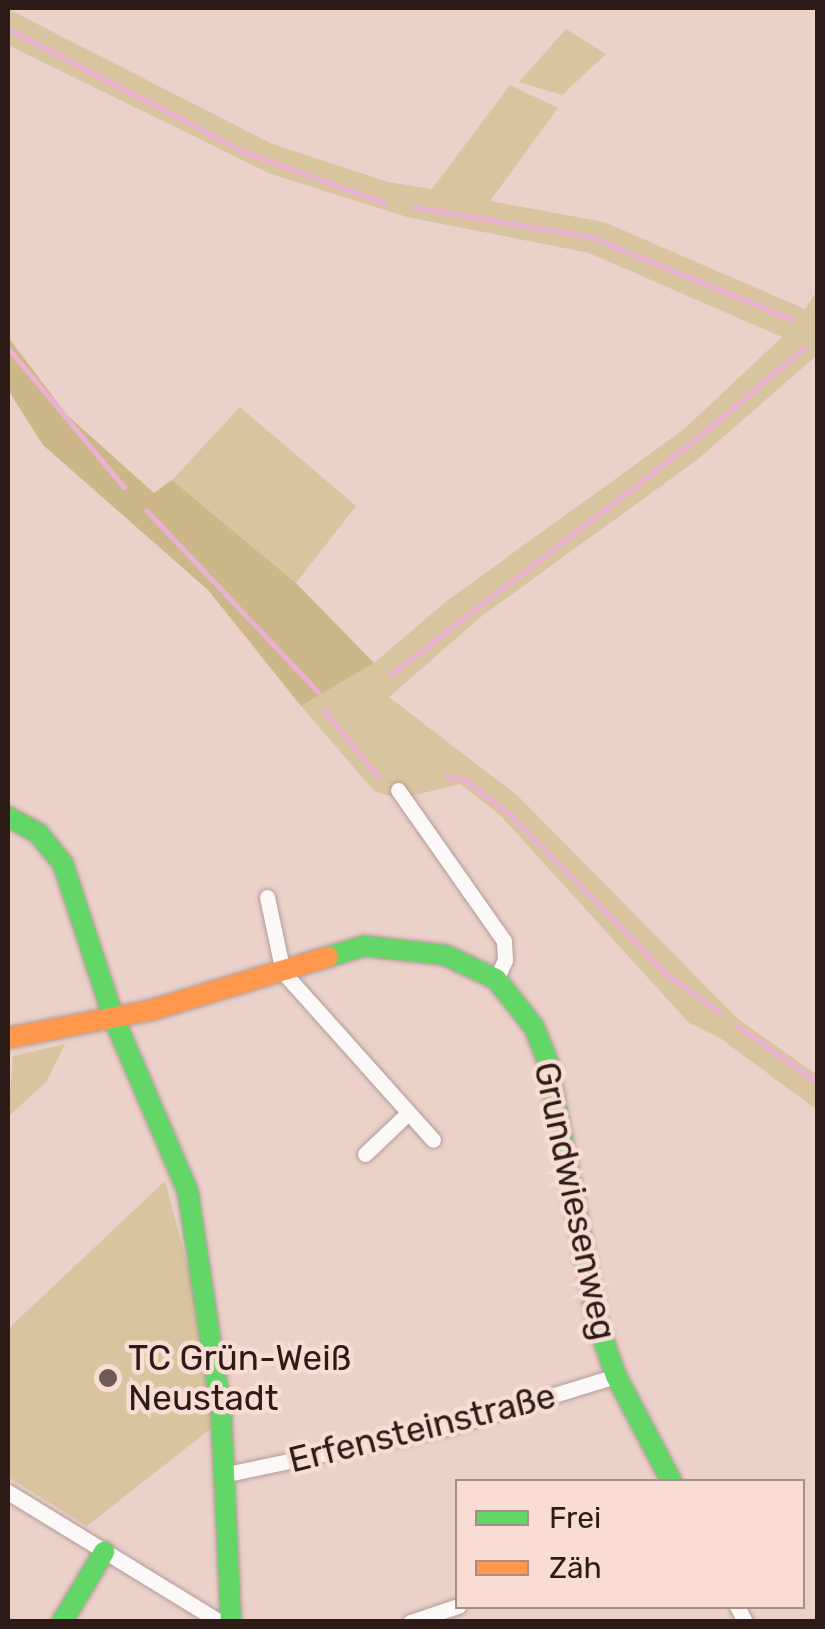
<!DOCTYPE html>
<meta charset="utf-8">
<style>
body{margin:0}
#map{position:relative;width:825px;height:1629px;overflow:hidden;background:#ebd1c9;font-family:Rubik,sans-serif}
div>[style]{position:absolute}
.green>*{inset:0;background:#d8c5a0}
.forest>*{inset:0;background:#ccb788}
.stream>*{height:5px;margin:-2.5px;padding:0 2.5px;transform-origin:2.5px;border-radius:2.5px;background:#eab2d2}
.roads{filter:drop-shadow(0 0 2px #b09c96) drop-shadow(0 0 2px #b09c96)}
.street>*{height:15px;margin:-7.5px;padding:0 7.5px;transform-origin:7.5px;border-radius:7.5px;background:#fcf8f7}
.fast>*{height:20px;margin:-10px;padding:0 10px;transform-origin:10px;border-radius:10px;background:#63d668}
.slow>*{height:20px;margin:-10px;padding:0 10px;transform-origin:10px;border-radius:10px;background:#ff974d}
.dots>*{width:28px;height:28px;translate:-50% -50%;box-sizing:border-box;border:5px solid #f9dcd3;border-radius:50%}
span{translate:-50% -50%;white-space:nowrap;text-align:center;line-height:1.15;-webkit-text-stroke:9px #f9dcd3;paint-order:stroke}
.street-label{font-size:35px;color:#2c1b16}
.poi-label{font-size:35px;color:#2c1b16}
.left{translate:0 -50%;text-align:left}
.frame{position:absolute;inset:0;border:10px solid #2c1b16;pointer-events:none}
.legend{position:absolute;left:455px;top:1479px;width:350px;height:130px;box-sizing:border-box;background:#f9dcd3;border:2px solid #a78f87;margin:0;padding:12px 18px;list-style:none;font-size:30px;color:#2c1b16}
.legend li{display:flex;align-items:center;gap:20px;height:50px}
.legend b{width:50px;border:2px solid #a78f87}
</style>
<div id="map">
<div class="green">
<div style="clip-path:polygon(8px 9px,270px 143px,388px 182px,432px 189px,510px 85px,558px 108px,490px 201px,604px 222px,805px 309px,817px 291px,817px 355px,697px 460px,483px 615px,389px 697px,518px 796px,738px 1019px,817px 1075px,817px 1110px,720px 1038px,689px 1023px,500px 815px,460px 784px,399px 799px,374px 791px,301px 706px,374px 663px,448px 600px,683px 430px,782px 337px,589px 253px,407px 217px,271px 174px,8px 45px)"></div>
<div style="clip-path:polygon(566px 29px,606px 54px,562px 95px,519px 82px)"></div>
<div style="clip-path:polygon(240px 407px,356px 506px,296px 583px,172px 480px)"></div>
<div style="clip-path:polygon(65px 1044px,47px 1081px,8px 1117px,13px 1056px)"></div>
<div style="clip-path:polygon(165px 1181px,203px 1324px,213px 1427px,87px 1526px,8px 1477px,8px 1329px)"></div>
</div>
<div class="forest">
<div style="clip-path:polygon(8px 337px,67px 415px,154px 493px,172px 480px,296px 583px,374px 663px,301px 706px,208px 590px,43px 445px,8px 390px)"></div>
</div>
<div class="stream">
<div style="left:8px;top:29px;width:266px;rotate:27.5deg"></div>
<div style="left:244px;top:152px;width:150px;rotate:19.9deg"></div>
<div style="left:414px;top:207px;width:180px;rotate:9.6deg"></div>
<div style="left:591px;top:237px;width:218px;rotate:22.3deg"></div>
<div style="left:8px;top:348px;width:181px;rotate:50.2deg"></div>
<div style="left:146px;top:510px;width:250px;rotate:46.6deg"></div>
<div style="left:391px;top:674px;width:377px;rotate:-37.6deg"></div>
<div style="left:690px;top:444px;width:149px;rotate:-40.1deg"></div>
<div style="left:324px;top:710px;width:87px;rotate:51deg"></div>
<div style="left:446px;top:777px;width:19px;rotate:9deg"></div>
<div style="left:465px;top:780px;width:54px;rotate:37.5deg"></div>
<div style="left:508px;top:813px;width:229px;rotate:45.4deg"></div>
<div style="left:669px;top:976px;width:62px;rotate:35.8deg"></div>
<div style="left:738px;top:1026px;width:98px;rotate:35.5deg"></div>
</div>
<div class="roads">
<div class="street">
<div style="left:398px;top:790px;width:184px;rotate:54.9deg"></div>
<div style="left:504px;top:941px;width:19px;rotate:87deg"></div>
<div style="left:505px;top:960px;width:21px;rotate:115deg"></div>
<div style="left:267px;top:897px;width:77px;rotate:78deg"></div>
<div style="left:283px;top:972px;width:225px;rotate:48.2deg"></div>
<div style="left:365px;top:1154px;width:59px;rotate:-43.6deg"></div>
<div style="left:227px;top:1474px;width:228px;rotate:-11.9deg"></div>
<div style="left:450px;top:1427px;width:174px;rotate:-17.1deg"></div>
<div style="left:8px;top:1492px;width:249px;rotate:31.5deg"></div>
<div style="left:737px;top:1606px;width:18px;rotate:63deg"></div>
<div style="left:410px;top:1622px;width:51px;rotate:-18.4deg"></div>
</div>
<div class="fast">
<div style="left:8px;top:817px;width:34px;rotate:28deg"></div>
<div style="left:38px;top:833px;width:40px;rotate:51deg"></div>
<div style="left:63px;top:864px;width:163px;rotate:71.8deg"></div>
<div style="left:114px;top:1019px;width:188px;rotate:66.8deg"></div>
<div style="left:188px;top:1192px;width:220px;rotate:81.4deg"></div>
<div style="left:221px;top:1410px;width:212px;rotate:87.3deg"></div>
<div style="left:328px;top:957px;width:38px;rotate:-17deg"></div>
<div style="left:364px;top:946px;width:81px;rotate:6.3deg"></div>
<div style="left:445px;top:955px;width:56px;rotate:25.2deg"></div>
<div style="left:496px;top:979px;width:61px;rotate:51.6deg"></div>
<div style="left:534px;top:1027px;width:35px;rotate:68deg"></div>
<div style="left:547px;top:1060px;width:270px;rotate:79.1deg"></div>
<div style="left:598px;top:1325px;width:54px;rotate:70.6deg"></div>
<div style="left:616px;top:1376px;width:120px;rotate:62.2deg"></div>
<div style="left:62px;top:1622px;width:82px;rotate:-59deg"></div>
</div>
<div class="slow">
<div style="left:8px;top:1038px;width:147px;rotate:-11deg"></div>
<div style="left:152px;top:1010px;width:184px;rotate:-16.8deg"></div>
</div>
</div>
<div class="dots">
<div style="left:108px;top:1378px;background:#6f5b55"></div>
</div>
<div class="street-label">
<span style="left:575px;top:1201px;rotate:78deg">Grundwiesenweg</span>
<span style="left:422px;top:1428px;rotate:-14deg">Erfensteinstraße</span>
</div>
<div class="poi-label">
<span class="left" style="left:128px;top:1378px">TC Grün-Weiß<br>Neustadt</span>
</div>
<div class="frame"></div>
<ul class="legend">
<li><b style="height:12px;background:#63d668"></b>Frei</li>
<li><b style="height:12px;background:#ff974d"></b>Zäh</li>
</ul>
</div>
